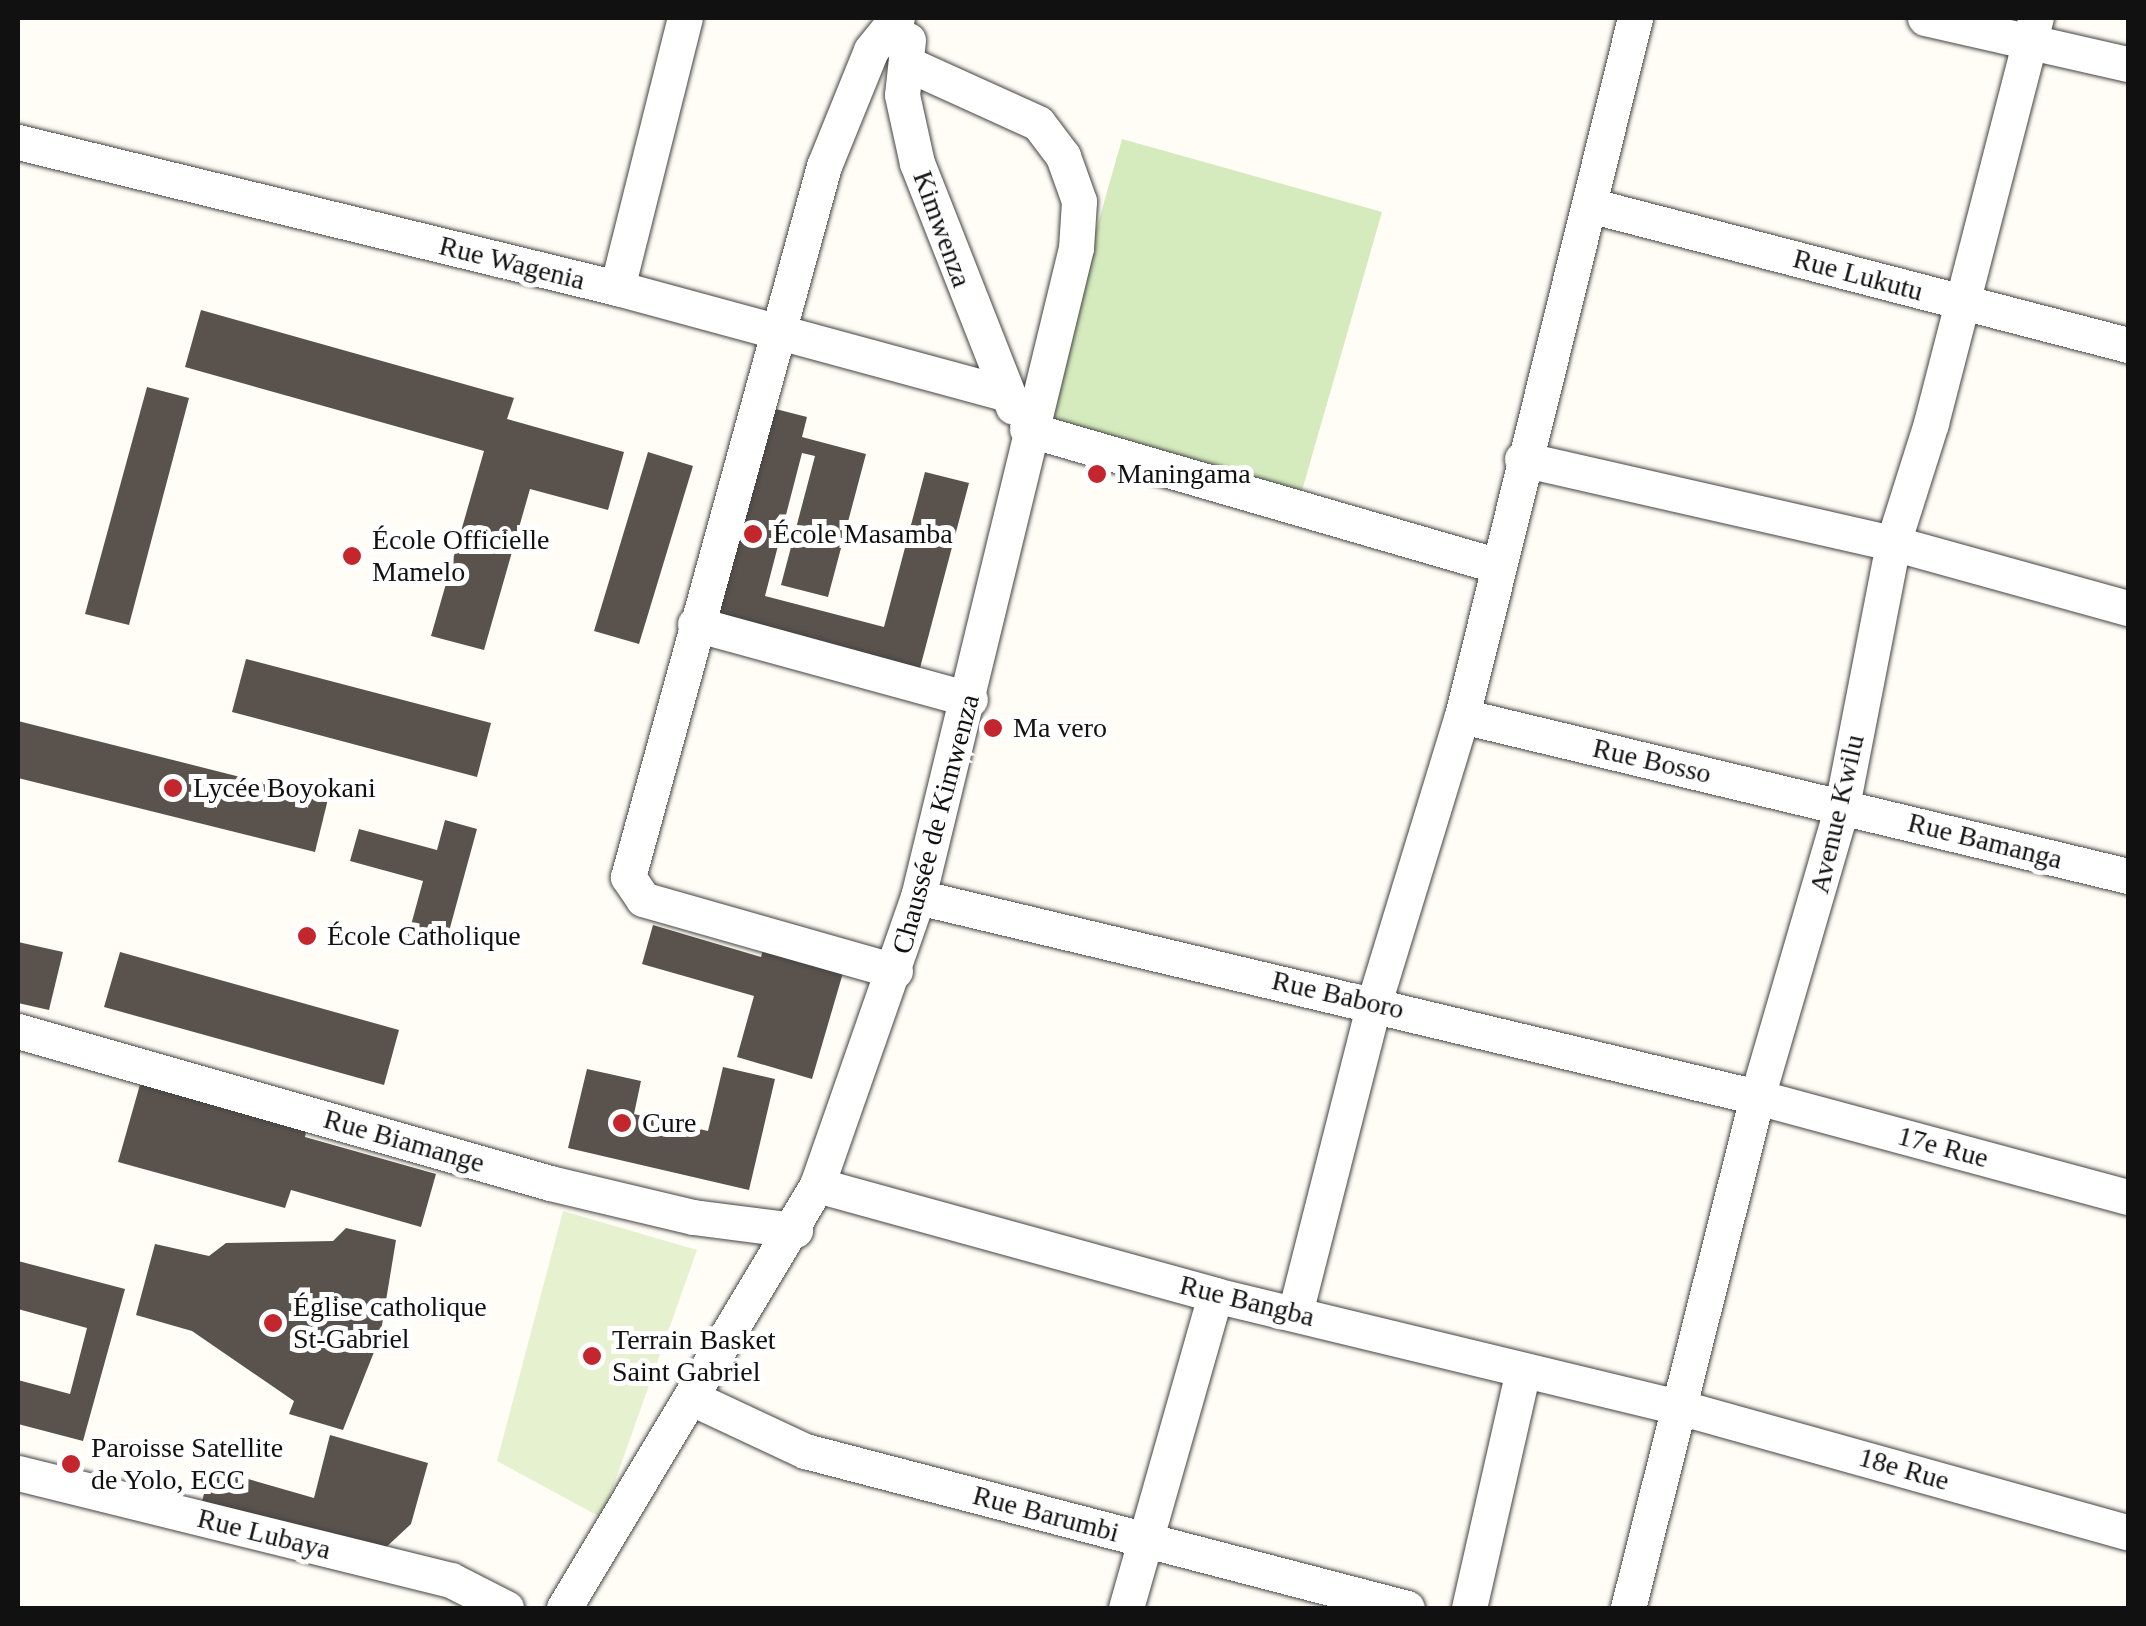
<!DOCTYPE html>
<meta charset="utf-8">
<style>
body{margin:0}
#map{position:relative;width:2146px;height:1626px;overflow:hidden;background:#fffdf5;font-family:"Times New Roman",serif}
div>[style]{position:absolute}
.green>*{inset:0;background:#d5ebbd}
.pitch>*{inset:0;background:#e6f2cf}
.building>*{inset:0;background:#5a524d}
.roads{filter:drop-shadow(0 0 2px #444) drop-shadow(0 0 2px #444)}
.street>*{height:35px;margin:-17.5px;padding:0 17.5px;transform-origin:17.5px;border-radius:17.5px;background:#fff}
.dots>*{width:28px;height:28px;translate:-50% -50%;box-sizing:border-box;border:5px solid #fff;border-radius:50%}
span{translate:-50% -50%;white-space:nowrap;text-align:center;line-height:1.15;-webkit-text-stroke:10px #fff;paint-order:stroke}
.street-label{font-size:28px;color:#111}
.poi-label{font-size:28px;color:#111}
.left{translate:0 -50%;text-align:left}
.frame{position:absolute;inset:0;border:20px solid #111;pointer-events:none}
</style>
<div id="map">
<div class="green">
<div style="clip-path:polygon(1122px 139px,1382px 212px,1299px 501px,1040px 428px)"></div>
</div>
<div class="pitch">
<div style="clip-path:polygon(563px 1211px,697px 1250px,602px 1518px,497px 1461px)"></div>
</div>
<div class="building">
<div style="clip-path:polygon(201px 310px,514px 398px,507px 419px,624px 452px,608px 510px,530px 489px,484px 650px,431px 636px,484px 451px,185px 367px)"></div>
<div style="clip-path:polygon(147px 387px,189px 398px,129px 625px,85px 614px)"></div>
<div style="clip-path:polygon(760px 405px,807px 417px,802px 437px,866px 454px,828px 597px,781px 585px,815px 456px,802px 453px,765px 596px,884px 627px,925px 472px,969px 483px,920px 668px,705px 611px)"></div>
<div style="clip-path:polygon(648px 452px,693px 466px,639px 644px,594px 631px)"></div>
<div style="clip-path:polygon(246px 659px,491px 723px,477px 777px,232px 712px)"></div>
<div style="clip-path:polygon(18px 721px,328px 799px,315px 852px,18px 778px)"></div>
<div style="clip-path:polygon(445px 820px,477px 829px,445px 946px,408px 936px,423px 881px,350px 861px,359px 829px,437px 850px)"></div>
<div style="clip-path:polygon(653px 925px,761px 957px,765px 943px,845px 966px,812px 1079px,737px 1057px,754px 996px,642px 964px)"></div>
<div style="clip-path:polygon(18px 942px,63px 952px,49px 1010px,18px 1003px)"></div>
<div style="clip-path:polygon(120px 952px,399px 1030px,384px 1085px,104px 1007px)"></div>
<div style="clip-path:polygon(723px 1067px,775px 1079px,749px 1190px,568px 1148px,587px 1069px,641px 1081px,634px 1114px,708px 1131px)"></div>
<div style="clip-path:polygon(141px 1081px,307px 1127px,305px 1137px,436px 1174px,421px 1227px,291px 1190px,285px 1208px,118px 1162px)"></div>
<div style="clip-path:polygon(346px 1228px,396px 1240px,380px 1337px,343px 1430px,289px 1414px,294px 1401px,192px 1331px,136px 1315px,155px 1244px,209px 1256px,226px 1243px,333px 1241px)"></div>
<div style="clip-path:polygon(18px 1261px,125px 1289px,83px 1441px,18px 1424px,18px 1380px,70px 1394px,87px 1328px,18px 1309px)"></div>
<div style="clip-path:polygon(330px 1435px,428px 1463px,411px 1524px,382px 1551px,202px 1502px,210px 1468px,314px 1498px)"></div>
</div>
<div class="roads">
<div class="street">
<div style="left:1925px;top:18px;width:208px;rotate:12.8deg"></div>
<div style="left:908px;top:40px;width:55px;rotate:96.2deg"></div>
<div style="left:902px;top:95px;width:70px;rotate:77.6deg"></div>
<div style="left:917px;top:163px;width:262px;rotate:68.5deg"></div>
<div style="left:18px;top:142px;width:617px;rotate:13.7deg"></div>
<div style="left:617px;top:288px;width:401px;rotate:15.2deg"></div>
<div style="left:1589px;top:205px;width:557px;rotate:14.56deg"></div>
<div style="left:617px;top:288px;width:278px;rotate:-75.9deg"></div>
<div style="left:1027px;top:429px;width:487px;rotate:16.2deg"></div>
<div style="left:1522px;top:459px;width:380px;rotate:12.8deg"></div>
<div style="left:1893px;top:543px;width:244px;rotate:15.5deg"></div>
<div style="left:695px;top:624px;width:285px;rotate:15.3deg"></div>
<div style="left:1462px;top:716px;width:685px;rotate:13.51deg"></div>
<div style="left:918px;top:897px;width:863px;rotate:13.41deg"></div>
<div style="left:1757px;top:1097px;width:384px;rotate:15.1deg"></div>
<div style="left:895px;top:971px;width:262px;rotate:-164.1deg"></div>
<div style="left:643px;top:899px;width:27px;rotate:-124deg"></div>
<div style="left:628px;top:877px;width:738px;rotate:-74.59deg"></div>
<div style="left:824px;top:166px;width:125px;rotate:-67.9deg"></div>
<div style="left:871px;top:50px;width:41px;rotate:-50.9deg"></div>
<div style="left:18px;top:1031px;width:553px;rotate:15.95deg"></div>
<div style="left:550px;top:1183px;width:147px;rotate:13.4deg"></div>
<div style="left:693px;top:1217px;width:103px;rotate:7.3deg"></div>
<div style="left:817px;top:1185px;width:413px;rotate:15.4deg"></div>
<div style="left:1215px;top:1295px;width:477px;rotate:13.6deg"></div>
<div style="left:1679px;top:1407px;width:466px;rotate:15.6deg"></div>
<div style="left:1295px;top:1313px;width:320px;rotate:-75.7deg"></div>
<div style="left:1374px;top:1003px;width:300px;rotate:-73deg"></div>
<div style="left:1462px;top:716px;width:719px;rotate:-76.08deg"></div>
<div style="left:694px;top:1399px;width:123px;rotate:25.1deg"></div>
<div style="left:805px;top:1451px;width:622px;rotate:14.62deg"></div>
<div style="left:18px;top:1473px;width:446px;rotate:13.9deg"></div>
<div style="left:451px;top:1580px;width:62px;rotate:27deg"></div>
<div style="left:564px;top:1608px;width:493px;rotate:-59.1deg"></div>
<div style="left:817px;top:1185px;width:305px;rotate:-70.7deg"></div>
<div style="left:918px;top:897px;width:668px;rotate:-76.32deg"></div>
<div style="left:1076px;top:248px;width:47px;rotate:-86.3deg"></div>
<div style="left:1079px;top:201px;width:48px;rotate:-109.6deg"></div>
<div style="left:1063px;top:156px;width:41px;rotate:-127.1deg"></div>
<div style="left:1038px;top:123px;width:145px;rotate:-155.6deg"></div>
<div style="left:1126px;top:1608px;width:325px;rotate:-74.1deg"></div>
<div style="left:1469px;top:1608px;width:244px;rotate:-77.2deg"></div>
<div style="left:1628px;top:1608px;width:527px;rotate:-75.83deg"></div>
<div style="left:1757px;top:1097px;width:303px;rotate:-73.7deg"></div>
<div style="left:1842px;top:806px;width:268px;rotate:-79deg"></div>
<div style="left:1893px;top:543px;width:126px;rotate:-72.4deg"></div>
<div style="left:1931px;top:423px;width:418px;rotate:-75.5deg"></div>
</div>
</div>
<div class="dots">
<div style="left:1097px;top:474px;background:#c4262e"></div>
<div style="left:753px;top:534px;background:#c4262e"></div>
<div style="left:352px;top:556px;background:#c4262e"></div>
<div style="left:993px;top:728px;background:#c4262e"></div>
<div style="left:173px;top:788px;background:#c4262e"></div>
<div style="left:307px;top:936px;background:#c4262e"></div>
<div style="left:622px;top:1123px;background:#c4262e"></div>
<div style="left:273px;top:1323px;background:#c4262e"></div>
<div style="left:592px;top:1356px;background:#c4262e"></div>
<div style="left:71px;top:1464px;background:#c4262e"></div>
</div>
<div class="street-label">
<span style="left:942px;top:229px;rotate:70deg">Kimwenza</span>
<span style="left:512px;top:263px;rotate:14deg">Rue Wagenia</span>
<span style="left:1858px;top:275px;rotate:15deg">Rue Lukutu</span>
<span style="left:1652px;top:761px;rotate:13deg">Rue Bosso</span>
<span style="left:1837px;top:814px;rotate:-77deg">Avenue Kwilu</span>
<span style="left:936px;top:824px;rotate:-75deg">Chaussée de Kimwenza</span>
<span style="left:1985px;top:841px;rotate:14deg">Rue Bamanga</span>
<span style="left:1338px;top:995px;rotate:13deg">Rue Baboro</span>
<span style="left:404px;top:1141px;rotate:16deg">Rue Biamange</span>
<span style="left:1943px;top:1147px;rotate:15deg">17e Rue</span>
<span style="left:1247px;top:1301px;rotate:14deg">Rue Bangba</span>
<span style="left:1904px;top:1469px;rotate:16deg">18e Rue</span>
<span style="left:1046px;top:1514px;rotate:15deg">Rue Barumbi</span>
<span style="left:264px;top:1534px;rotate:14deg">Rue Lubaya</span>
</div>
<div class="poi-label">
<span class="left" style="left:1117px;top:474px">Maningama</span>
<span class="left" style="left:773px;top:534px">École Masamba</span>
<span class="left" style="left:372px;top:556px">École Officielle<br>Mamelo</span>
<span class="left" style="left:1013px;top:728px">Ma vero</span>
<span class="left" style="left:193px;top:788px">Lycée Boyokani</span>
<span class="left" style="left:327px;top:936px">École Catholique</span>
<span class="left" style="left:642px;top:1123px">Cure</span>
<span class="left" style="left:293px;top:1323px">Église catholique<br>St-Gabriel</span>
<span class="left" style="left:612px;top:1356px">Terrain Basket<br>Saint Gabriel</span>
<span class="left" style="left:91px;top:1464px">Paroisse Satellite<br>de Yolo, ECC</span>
</div>
<div class="frame"></div>
</div>
